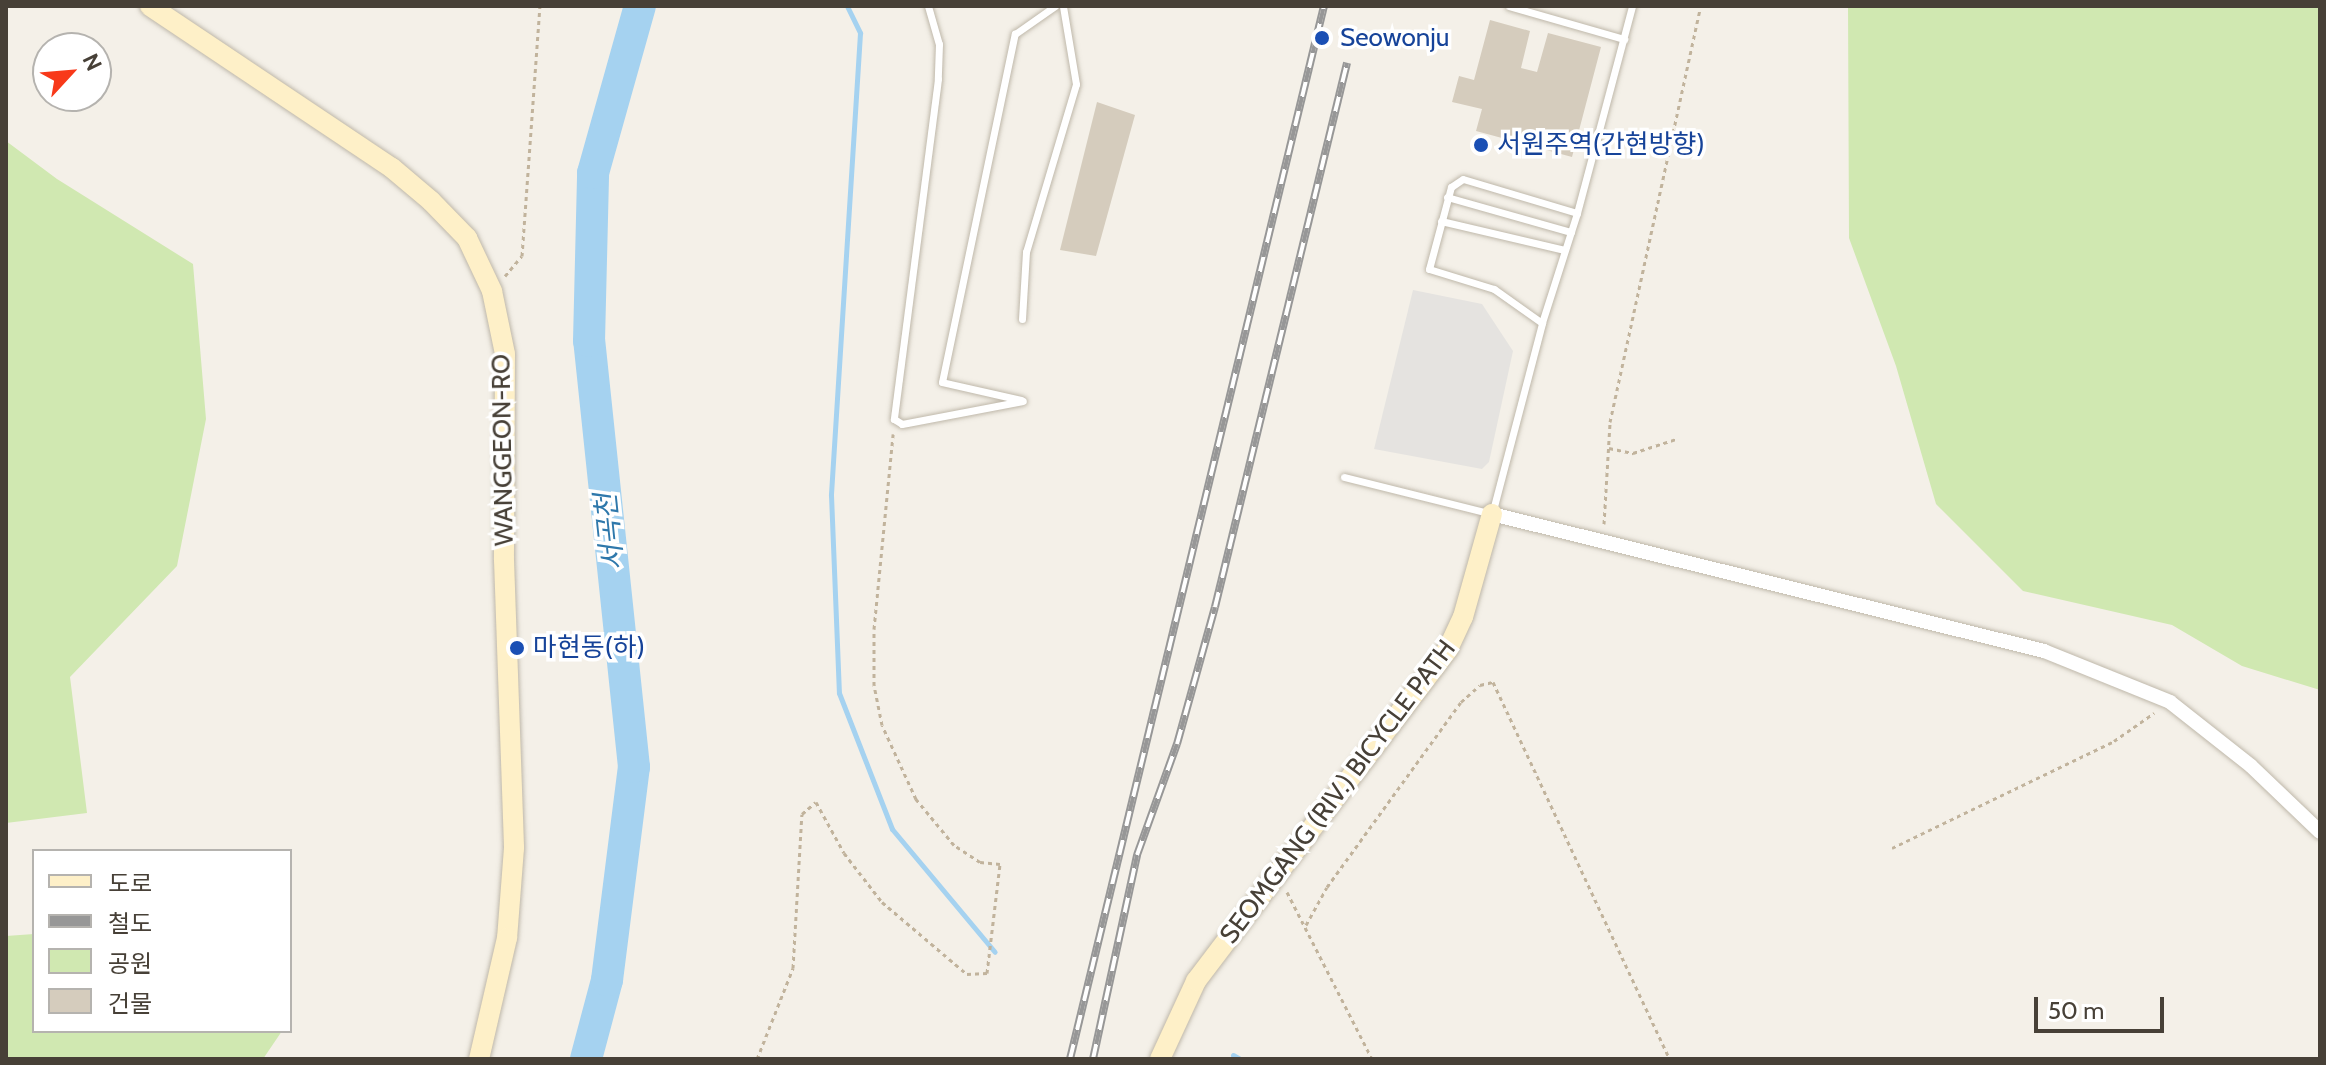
<!DOCTYPE html>
<meta charset="utf-8">
<style>
body{margin:0}
#map{position:relative;width:2326px;height:1065px;overflow:hidden;background:#f4f0e8;font-family:Cabin,"Noto Sans KR",sans-serif}
div>[style]{position:absolute}
.green>*{inset:0;background:#d0e8b1}
.parking>*{inset:0;background:#e5e3e0}
.stream>*{height:5px;margin:-2.5px;padding:0 2.5px;transform-origin:2.5px;border-radius:2.5px;background:#a5d2f0}
.river>*{height:32px;margin:-16px;padding:0 16px;transform-origin:16px;border-radius:16px;background:#a5d2f0}
.building>*{inset:0;background:#d5ccbd}
.path>*{height:3px;margin-top:-1.5px;transform-origin:0;background:repeating-linear-gradient(90deg,#c1b39c 0 4px,transparent 0 8px)}
.roads{filter:drop-shadow(0 0 2px #bfb8aa) drop-shadow(0 0 2px #bfb8aa)}
.lane>*{height:7px;margin:-3.5px;padding:0 3.5px;transform-origin:3.5px;border-radius:3.5px;background:#fff}
.street>*{height:14px;margin:-7px;padding:0 7px;transform-origin:7px;border-radius:7px;background:#fff}
.secondary>*{height:20px;margin:-10px;padding:0 10px;transform-origin:10px;border-radius:10px;background:#fef0c8}
.rail>*{height:8px;margin-top:-4px;transform-origin:0;background:repeating-linear-gradient(90deg,#fff 0 15px,#979797 0 30px);box-sizing:border-box;border-block:2px solid #979797}
.dots>*{width:22px;height:22px;translate:-50% -50%;box-sizing:border-box;border:4px solid #fff;border-radius:50%}
span{translate:-50% -50%;white-space:nowrap;text-align:center;line-height:1.15;-webkit-text-stroke:7px #fff;paint-order:stroke}
.transit-label{font-size:26px;color:#164399}
.left{translate:0 -50%;text-align:left}
.street-label{font-size:26px;color:#474037}
.water-label{font-size:28px;color:#2e78ab;font-style:italic}
.frame{position:absolute;inset:0;border:8px solid #474037;pointer-events:none}
.legend{position:absolute;left:32px;top:849px;width:260px;height:184px;box-sizing:border-box;background:#fff;border:2px solid #b5b3af;margin:0;padding:10px 14px;list-style:none;font-size:24px;color:#474037}
.legend li{display:flex;align-items:center;gap:16px;height:40px}
.legend b{width:40px;border:2px solid #b5b3af}
.north{position:absolute;left:32px;top:32px;width:80px;height:80px;box-sizing:border-box;background:#fff;border:2px solid #b5b3af;border-radius:50%;rotate:64deg;font-size:22px;font-weight:700;line-height:32px;text-align:center;color:#474037}
.north::after{content:'';display:block;margin:auto;width:28px;height:36px;background:#f8391a;clip-path:polygon(50% 0,100% 100%,50% 72%,0 100%)}
.scale{position:absolute;left:2034px;top:997px;width:130px;height:36px;box-sizing:border-box;border:4px solid #474037;border-top:0;padding-left:10px;font-size:24px;line-height:28px;white-space:nowrap;color:#474037;-webkit-text-stroke:6px #fff;paint-order:stroke}
</style>
<div id="map">
<div class="green">
<div style="clip-path:polygon(1848px 6px,2320px 6px,2320px 690px,2242px 666px,2172px 625px,2023px 591px,1936px 504px,1896px 366px,1849px 238px)"></div>
<div style="clip-path:polygon(6px 141px,57px 179px,193px 264px,206px 419px,177px 566px,70px 677px,87px 813px,6px 823px)"></div>
<div style="clip-path:polygon(34px 934px,34px 1031px,282px 1031px,263px 1059px,6px 1059px,6px 936px)"></div>
</div>
<div class="parking">
<div style="clip-path:polygon(1413px 290px,1482px 304px,1513px 351px,1489px 462px,1482px 469px,1374px 449px)"></div>
</div>
<div class="stream">
<div style="left:847px;top:6px;width:30px;rotate:64deg"></div>
<div style="left:860px;top:33px;width:463px;rotate:93.6deg"></div>
<div style="left:831px;top:495px;width:198px;rotate:87.7deg"></div>
<div style="left:839px;top:693px;width:146px;rotate:68.7deg"></div>
<div style="left:892px;top:829px;width:160px;rotate:50.1deg"></div>
<div style="left:1233px;top:1055px;width:8px;rotate:30deg"></div>
</div>
<div class="river">
<div style="left:586px;top:1059px;width:82px;rotate:-75.1deg"></div>
<div style="left:607px;top:980px;width:215px;rotate:-82.8deg"></div>
<div style="left:634px;top:767px;width:428px;rotate:-96deg"></div>
<div style="left:589px;top:341px;width:168px;rotate:-88.6deg"></div>
<div style="left:593px;top:173px;width:173px;rotate:-74.3deg"></div>
</div>
<div class="building">
<div style="clip-path:polygon(1490px 20px,1530px 31px,1521px 68px,1537px 72px,1548px 33px,1601px 47px,1572px 157px,1476px 131px,1482px 109px,1452px 102px,1459px 76px,1474px 80px)"></div>
<div style="clip-path:polygon(1097px 102px,1135px 115px,1096px 256px,1060px 250px)"></div>
</div>
<div class="path">
<div style="left:505px;top:276px;width:26px;rotate:-50deg"></div>
<div style="left:522px;top:256px;width:251px;rotate:-85.9deg"></div>
<div style="left:1609px;top:448px;width:25px;rotate:12deg"></div>
<div style="left:1633px;top:453px;width:45px;rotate:-18deg"></div>
<div style="left:1604px;top:524px;width:102px;rotate:-86.6deg"></div>
<div style="left:1610px;top:422px;width:426px;rotate:-77.7deg"></div>
<div style="left:1892px;top:848px;width:246px;rotate:-25.7deg"></div>
<div style="left:2114px;top:741px;width:49px;rotate:-35deg"></div>
<div style="left:1287px;top:892px;width:187px;rotate:63deg"></div>
<div style="left:1306px;top:925px;width:43px;rotate:-61.1deg"></div>
<div style="left:1327px;top:887px;width:228px;rotate:-54.1deg"></div>
<div style="left:1461px;top:702px;width:25px;rotate:-42deg"></div>
<div style="left:1480px;top:685px;width:13px;rotate:-13deg"></div>
<div style="left:1493px;top:682px;width:416px;rotate:64.9deg"></div>
<div style="left:757px;top:1059px;width:98px;rotate:-68.4deg"></div>
<div style="left:793px;top:968px;width:154px;rotate:-86.7deg"></div>
<div style="left:802px;top:814px;width:18px;rotate:-41deg"></div>
<div style="left:816px;top:802px;width:58px;rotate:61.2deg"></div>
<div style="left:844px;top:853px;width:62px;rotate:52.2deg"></div>
<div style="left:882px;top:902px;width:111px;rotate:40.3deg"></div>
<div style="left:967px;top:974px;width:20px;rotate:-3deg"></div>
<div style="left:987px;top:973px;width:110px;rotate:-83.2deg"></div>
<div style="left:1000px;top:864px;width:20px;rotate:-174deg"></div>
<div style="left:980px;top:862px;width:31px;rotate:-147deg"></div>
<div style="left:954px;top:845px;width:60px;rotate:-129.6deg"></div>
<div style="left:916px;top:799px;width:81px;rotate:-114.7deg"></div>
<div style="left:882px;top:725px;width:41px;rotate:-101.3deg"></div>
<div style="left:874px;top:685px;width:56px;rotate:-90deg"></div>
<div style="left:874px;top:629px;width:196px;rotate:-84.4deg"></div>
</div>
<div class="roads">
<div class="lane">
<div style="left:928px;top:6px;width:40px;rotate:74deg"></div>
<div style="left:939px;top:44px;width:35px;rotate:92deg"></div>
<div style="left:938px;top:79px;width:343px;rotate:97.4deg"></div>
<div style="left:894px;top:419px;width:9px;rotate:32deg"></div>
<div style="left:902px;top:424px;width:123px;rotate:-10.8deg"></div>
<div style="left:1509px;top:6px;width:120px;rotate:16deg"></div>
<div style="left:1463px;top:179px;width:119px;rotate:16.6deg"></div>
<div style="left:1577px;top:213px;width:115px;rotate:107.7deg"></div>
<div style="left:1542px;top:323px;width:59px;rotate:-144.7deg"></div>
<div style="left:1494px;top:289px;width:68px;rotate:-162.9deg"></div>
<div style="left:1429px;top:269px;width:85px;rotate:-75deg"></div>
<div style="left:1451px;top:187px;width:14px;rotate:-34deg"></div>
<div style="left:1447px;top:197px;width:129px;rotate:15.8deg"></div>
<div style="left:1577px;top:213px;width:214px;rotate:-75.1deg"></div>
<div style="left:1441px;top:221px;width:127px;rotate:13.2deg"></div>
<div style="left:1022px;top:319px;width:67px;rotate:-86.6deg"></div>
<div style="left:1026px;top:252px;width:175px;rotate:-73.4deg"></div>
<div style="left:1076px;top:84px;width:79px;rotate:-99.5deg"></div>
<div style="left:1021px;top:400px;width:81px;rotate:-167.2deg"></div>
<div style="left:942px;top:382px;width:356px;rotate:-78.2deg"></div>
<div style="left:1015px;top:34px;width:49px;rotate:-35deg"></div>
<div style="left:1344px;top:477px;width:153px;rotate:14deg"></div>
<div style="left:1492px;top:514px;width:197px;rotate:-75.3deg"></div>
</div>
<div class="street">
<div style="left:1492px;top:514px;width:569px;rotate:13.94deg"></div>
<div style="left:2044px;top:651px;width:136px;rotate:22deg"></div>
<div style="left:2170px;top:702px;width:103px;rotate:38.3deg"></div>
<div style="left:2251px;top:766px;width:95px;rotate:43.7deg"></div>
</div>
<div class="secondary">
<div style="left:150px;top:6px;width:291px;rotate:33.8deg"></div>
<div style="left:392px;top:168px;width:51px;rotate:40.2deg"></div>
<div style="left:431px;top:201px;width:52px;rotate:45.8deg"></div>
<div style="left:467px;top:238px;width:59px;rotate:64.7deg"></div>
<div style="left:492px;top:291px;width:64px;rotate:78.3deg"></div>
<div style="left:505px;top:354px;width:206px;rotate:90.3deg"></div>
<div style="left:504px;top:560px;width:288px;rotate:88deg"></div>
<div style="left:514px;top:848px;width:90px;rotate:94.4deg"></div>
<div style="left:507px;top:938px;width:124px;rotate:103deg"></div>
<div style="left:1160px;top:1059px;width:86px;rotate:-65.2deg"></div>
<div style="left:1196px;top:981px;width:417px;rotate:-52.8deg"></div>
<div style="left:1448px;top:649px;width:35px;rotate:-65deg"></div>
<div style="left:1463px;top:617px;width:107px;rotate:-74.3deg"></div>
</div>
</div>
<div class="rail">
<div style="left:1070px;top:1059px;width:1083px;rotate:-76.44deg"></div>
<div style="left:1093px;top:1059px;width:209px;rotate:-77.8deg"></div>
<div style="left:1137px;top:855px;width:118px;rotate:-70.2deg"></div>
<div style="left:1177px;top:744px;width:142px;rotate:-74.5deg"></div>
<div style="left:1215px;top:607px;width:560px;rotate:-76.36deg"></div>
</div>
<div class="dots">
<div style="left:1322px;top:38px;background:#1a4fb4"></div>
<div style="left:1481px;top:145px;background:#1a4fb4"></div>
<div style="left:517px;top:648px;background:#1a4fb4"></div>
</div>
<div class="transit-label">
<span class="left" style="left:1340px;top:38px">Seowonju</span>
<span class="left" style="left:1497px;top:145px">서원주역(간현방향)</span>
<span class="left" style="left:533px;top:648px">마현동(하)</span>
</div>
<div class="street-label">
<span style="left:503px;top:450px;rotate:-91deg">WANGGEON-RO</span>
<span style="left:1338px;top:792px;rotate:-53deg">SEOMGANG (RIV.) BICYCLE PATH</span>
</div>
<div class="water-label">
<span style="left:609px;top:532px;rotate:-96deg">서곡천</span>
</div>
<div class="frame"></div>
<ul class="legend">
<li><b style="height:10px;background:#fef0c8"></b>도로</li>
<li><b style="height:10px;background:#979797"></b>철도</li>
<li><b style="height:22px;background:#d0e8b1"></b>공원</li>
<li><b style="height:22px;background:#d5ccbd"></b>건물</li>
</ul>
<div class="north">N</div>
<div class="scale">50 m</div>
</div>
